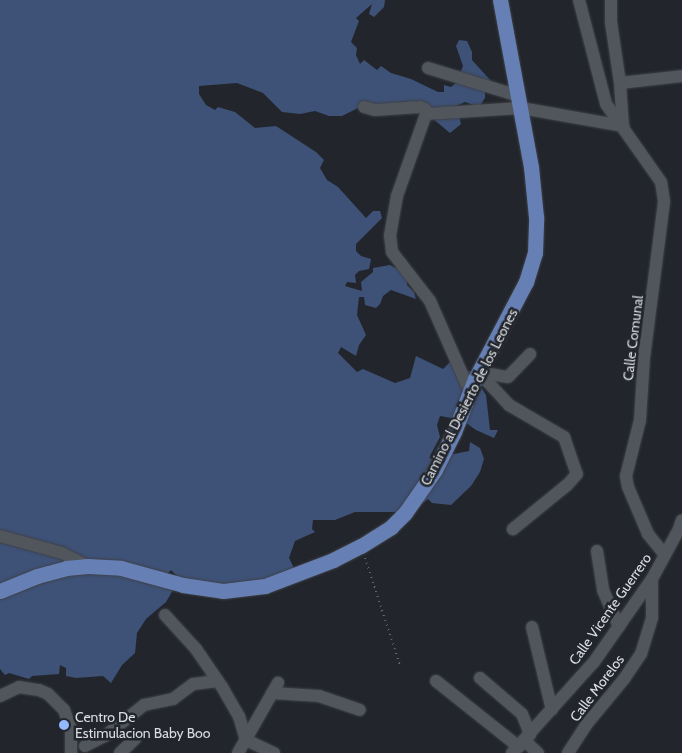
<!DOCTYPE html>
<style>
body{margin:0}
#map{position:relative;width:682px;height:753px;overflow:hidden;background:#22262c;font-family:Cabin,sans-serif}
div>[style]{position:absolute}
.forest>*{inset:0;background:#3e5176}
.path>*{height:2px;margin-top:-1px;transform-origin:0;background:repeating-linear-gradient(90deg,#65686e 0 1px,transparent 0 5px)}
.roads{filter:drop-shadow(0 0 1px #3e4045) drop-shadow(0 0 1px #3e4045)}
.minor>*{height:12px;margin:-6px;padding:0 6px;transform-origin:6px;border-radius:6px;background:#51555c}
.major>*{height:15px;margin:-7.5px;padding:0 7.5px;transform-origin:7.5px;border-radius:7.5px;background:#6680b5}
.dots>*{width:14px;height:14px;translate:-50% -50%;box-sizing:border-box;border:2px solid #22262c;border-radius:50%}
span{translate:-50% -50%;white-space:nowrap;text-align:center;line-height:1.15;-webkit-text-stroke:5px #22262c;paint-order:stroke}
.street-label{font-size:14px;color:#dbdde1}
.poi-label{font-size:14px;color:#dbdde1}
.left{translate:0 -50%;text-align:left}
</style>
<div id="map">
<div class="forest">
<div style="clip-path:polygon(0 0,385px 0,384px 7px,374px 17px,369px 14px,372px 4px,356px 18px,359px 21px,351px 42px,357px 48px,356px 55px,360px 64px,364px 60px,377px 70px,381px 66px,391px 73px,411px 79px,438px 92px,444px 92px,444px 85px,451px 87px,456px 83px,463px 66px,456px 46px,459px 40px,467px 41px,472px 52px,472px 60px,491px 81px,485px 88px,485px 98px,479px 107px,465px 102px,456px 106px,461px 124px,450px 133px,419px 107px,366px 104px,342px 116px,329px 116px,315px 111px,300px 114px,282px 112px,263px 93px,237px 83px,199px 86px,199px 94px,206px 105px,215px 110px,218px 107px,235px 112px,255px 128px,276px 126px,316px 152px,324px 160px,320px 168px,327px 180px,338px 187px,366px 218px,373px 211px,380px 211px,382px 218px,356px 244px,356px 251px,361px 256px,371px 259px,369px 269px,359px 271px,355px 275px,356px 283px,347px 282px,345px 286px,362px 291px,361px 282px,373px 272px,373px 268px,390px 265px,407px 274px,407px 285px,414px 292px,416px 299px,391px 290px,383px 296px,380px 304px,376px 308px,365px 305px,364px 297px,359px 297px,357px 315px,366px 335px,359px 345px,356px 356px,341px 347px,338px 353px,357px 372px,363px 369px,395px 383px,410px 378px,416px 356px,443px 369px,450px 362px,458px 361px,467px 370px,477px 376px,477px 381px,486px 395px,490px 430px,498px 430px,494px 438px,476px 430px,462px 420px,440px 416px,437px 425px,440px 437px,430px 456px,432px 457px,443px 451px,454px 454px,469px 451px,470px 442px,480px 448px,484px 459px,480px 472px,471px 486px,451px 505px,432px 503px,428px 499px,412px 512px,355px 512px,335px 520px,313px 520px,312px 529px,315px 532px,295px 541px,289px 558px,294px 568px,302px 576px,188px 587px,171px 570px,164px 577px,173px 590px,166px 602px,146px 619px,137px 633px,135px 653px,122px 665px,111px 683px,103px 676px,76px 678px,66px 676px,66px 668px,60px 665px,59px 674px,32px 676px,29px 679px,9px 673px,5px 675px,0 669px)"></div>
</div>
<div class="path">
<div style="left:365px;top:558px;width:113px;rotate:71.9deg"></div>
</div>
<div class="roads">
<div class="minor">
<div style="left:579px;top:0;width:107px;rotate:75.4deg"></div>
<div style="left:606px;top:104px;width:95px;rotate:54.8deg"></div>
<div style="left:661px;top:182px;width:20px;rotate:81deg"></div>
<div style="left:664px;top:202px;width:157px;rotate:97.3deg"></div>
<div style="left:644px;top:358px;width:62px;rotate:93.7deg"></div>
<div style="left:640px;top:420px;width:58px;rotate:104deg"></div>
<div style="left:626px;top:476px;width:11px;rotate:80deg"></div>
<div style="left:628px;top:487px;width:51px;rotate:66.9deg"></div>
<div style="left:648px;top:534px;width:27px;rotate:51deg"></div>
<div style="left:611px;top:0;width:22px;rotate:90deg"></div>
<div style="left:611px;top:22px;width:62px;rotate:81.6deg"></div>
<div style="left:620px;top:83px;width:43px;rotate:86deg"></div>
<div style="left:428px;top:68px;width:95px;rotate:17.1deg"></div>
<div style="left:620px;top:83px;width:62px;rotate:-6.4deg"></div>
<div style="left:364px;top:107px;width:11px;rotate:15deg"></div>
<div style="left:375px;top:110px;width:45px;rotate:-3.8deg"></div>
<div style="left:420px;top:107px;width:5px;rotate:22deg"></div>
<div style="left:425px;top:109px;width:5px;rotate:79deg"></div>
<div style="left:426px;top:114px;width:87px;rotate:109.5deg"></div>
<div style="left:397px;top:196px;width:40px;rotate:100deg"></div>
<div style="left:390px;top:235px;width:17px;rotate:83deg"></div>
<div style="left:392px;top:252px;width:62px;rotate:52.2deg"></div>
<div style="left:430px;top:301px;width:99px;rotate:66.3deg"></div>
<div style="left:426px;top:114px;width:95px;rotate:-3.6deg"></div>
<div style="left:521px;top:108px;width:104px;rotate:10deg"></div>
<div style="left:479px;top:372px;width:29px;rotate:10deg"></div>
<div style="left:508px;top:377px;width:32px;rotate:-46deg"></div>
<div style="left:477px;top:375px;width:8px;rotate:23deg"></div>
<div style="left:484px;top:378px;width:37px;rotate:47deg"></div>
<div style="left:509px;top:405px;width:64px;rotate:30.2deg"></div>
<div style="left:564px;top:437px;width:39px;rotate:71deg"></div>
<div style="left:577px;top:474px;width:15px;rotate:132deg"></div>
<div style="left:567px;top:485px;width:70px;rotate:140.8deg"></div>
<div style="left:0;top:536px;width:64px;rotate:15.3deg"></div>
<div style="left:62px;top:553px;width:29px;rotate:27deg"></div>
<div style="left:597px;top:551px;width:39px;rotate:81deg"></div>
<div style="left:603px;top:590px;width:40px;rotate:66.6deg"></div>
<div style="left:165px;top:615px;width:46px;rotate:47.6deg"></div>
<div style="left:196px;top:649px;width:46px;rotate:55.6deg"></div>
<div style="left:222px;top:687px;width:34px;rotate:60deg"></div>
<div style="left:239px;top:716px;width:25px;rotate:74deg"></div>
<div style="left:246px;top:740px;width:31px;rotate:25deg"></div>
<div style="left:532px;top:627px;width:85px;rotate:76.5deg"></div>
<div style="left:480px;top:678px;width:55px;rotate:40.6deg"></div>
<div style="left:522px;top:714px;width:22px;rotate:68deg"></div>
<div style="left:436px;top:681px;width:106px;rotate:38.5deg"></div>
<div style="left:272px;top:693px;width:47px;rotate:3.7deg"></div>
<div style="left:319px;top:696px;width:43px;rotate:18.9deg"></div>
<div style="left:0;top:696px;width:21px;rotate:-25deg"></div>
<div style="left:19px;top:687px;width:20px;rotate:9deg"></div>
<div style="left:39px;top:690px;width:10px;rotate:24deg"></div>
<div style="left:48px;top:694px;width:23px;rotate:45deg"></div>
<div style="left:64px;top:710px;width:20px;rotate:70deg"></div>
<div style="left:71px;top:729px;width:24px;rotate:90deg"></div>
<div style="left:525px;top:741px;width:18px;rotate:43deg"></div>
<div style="left:85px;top:746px;width:22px;rotate:-27deg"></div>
<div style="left:105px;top:736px;width:50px;rotate:-38.5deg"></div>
<div style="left:144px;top:705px;width:30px;rotate:-12deg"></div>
<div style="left:173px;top:699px;width:25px;rotate:-37deg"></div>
<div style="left:193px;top:684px;width:25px;rotate:-7deg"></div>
<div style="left:120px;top:753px;width:21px;rotate:-43deg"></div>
<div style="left:238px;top:753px;width:81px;rotate:-60.3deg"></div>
<div style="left:512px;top:753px;width:122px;rotate:-48deg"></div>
<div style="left:594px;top:662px;width:101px;rotate:-55.1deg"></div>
<div style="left:652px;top:579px;width:57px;rotate:-61.6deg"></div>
<div style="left:679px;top:529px;width:9px;rotate:-72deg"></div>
<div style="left:568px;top:753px;width:33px;rotate:-57deg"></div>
<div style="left:586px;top:725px;width:60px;rotate:-50.4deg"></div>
<div style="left:624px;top:679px;width:30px;rotate:-56deg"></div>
<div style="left:641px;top:654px;width:38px;rotate:-73deg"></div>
<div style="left:652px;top:618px;width:39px;rotate:-90deg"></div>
</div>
<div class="major">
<div style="left:0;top:591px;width:40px;rotate:-22deg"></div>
<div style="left:37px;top:576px;width:30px;rotate:-15deg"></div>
<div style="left:66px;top:568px;width:22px;rotate:-5deg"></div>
<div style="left:88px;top:566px;width:33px;rotate:3deg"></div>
<div style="left:121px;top:568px;width:64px;rotate:15.3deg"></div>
<div style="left:183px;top:585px;width:40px;rotate:8.5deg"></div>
<div style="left:223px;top:591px;width:42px;rotate:-6.8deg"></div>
<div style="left:265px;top:586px;width:73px;rotate:-20.9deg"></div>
<div style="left:333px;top:560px;width:31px;rotate:-27deg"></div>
<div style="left:361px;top:546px;width:36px;rotate:-32deg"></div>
<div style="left:391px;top:527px;width:20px;rotate:-45deg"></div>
<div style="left:405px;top:513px;width:52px;rotate:-55.1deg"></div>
<div style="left:435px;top:470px;width:42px;rotate:-63.4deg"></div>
<div style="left:454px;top:432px;width:57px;rotate:-68.4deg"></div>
<div style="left:475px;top:379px;width:110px;rotate:-62.3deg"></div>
<div style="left:526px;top:282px;width:30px;rotate:-73deg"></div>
<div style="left:535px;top:253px;width:36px;rotate:-88deg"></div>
<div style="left:536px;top:217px;width:50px;rotate:-95.7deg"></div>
<div style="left:531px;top:167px;width:170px;rotate:-100.5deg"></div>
</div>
</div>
<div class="dots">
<div style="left:64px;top:725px;background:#94b7fd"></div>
</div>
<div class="street-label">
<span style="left:633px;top:338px;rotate:-83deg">Calle Comunal</span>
<span style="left:469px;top:397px;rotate:-63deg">Camino al Desierto de los Leones</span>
<span style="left:610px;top:609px;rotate:-55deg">Calle Vicente Guerrero</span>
<span style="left:597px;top:688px;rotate:-53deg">Calle Morelos</span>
</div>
<div class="poi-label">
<span class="left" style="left:75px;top:725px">Centro De<br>Estimulacion Baby Boo</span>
</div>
</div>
